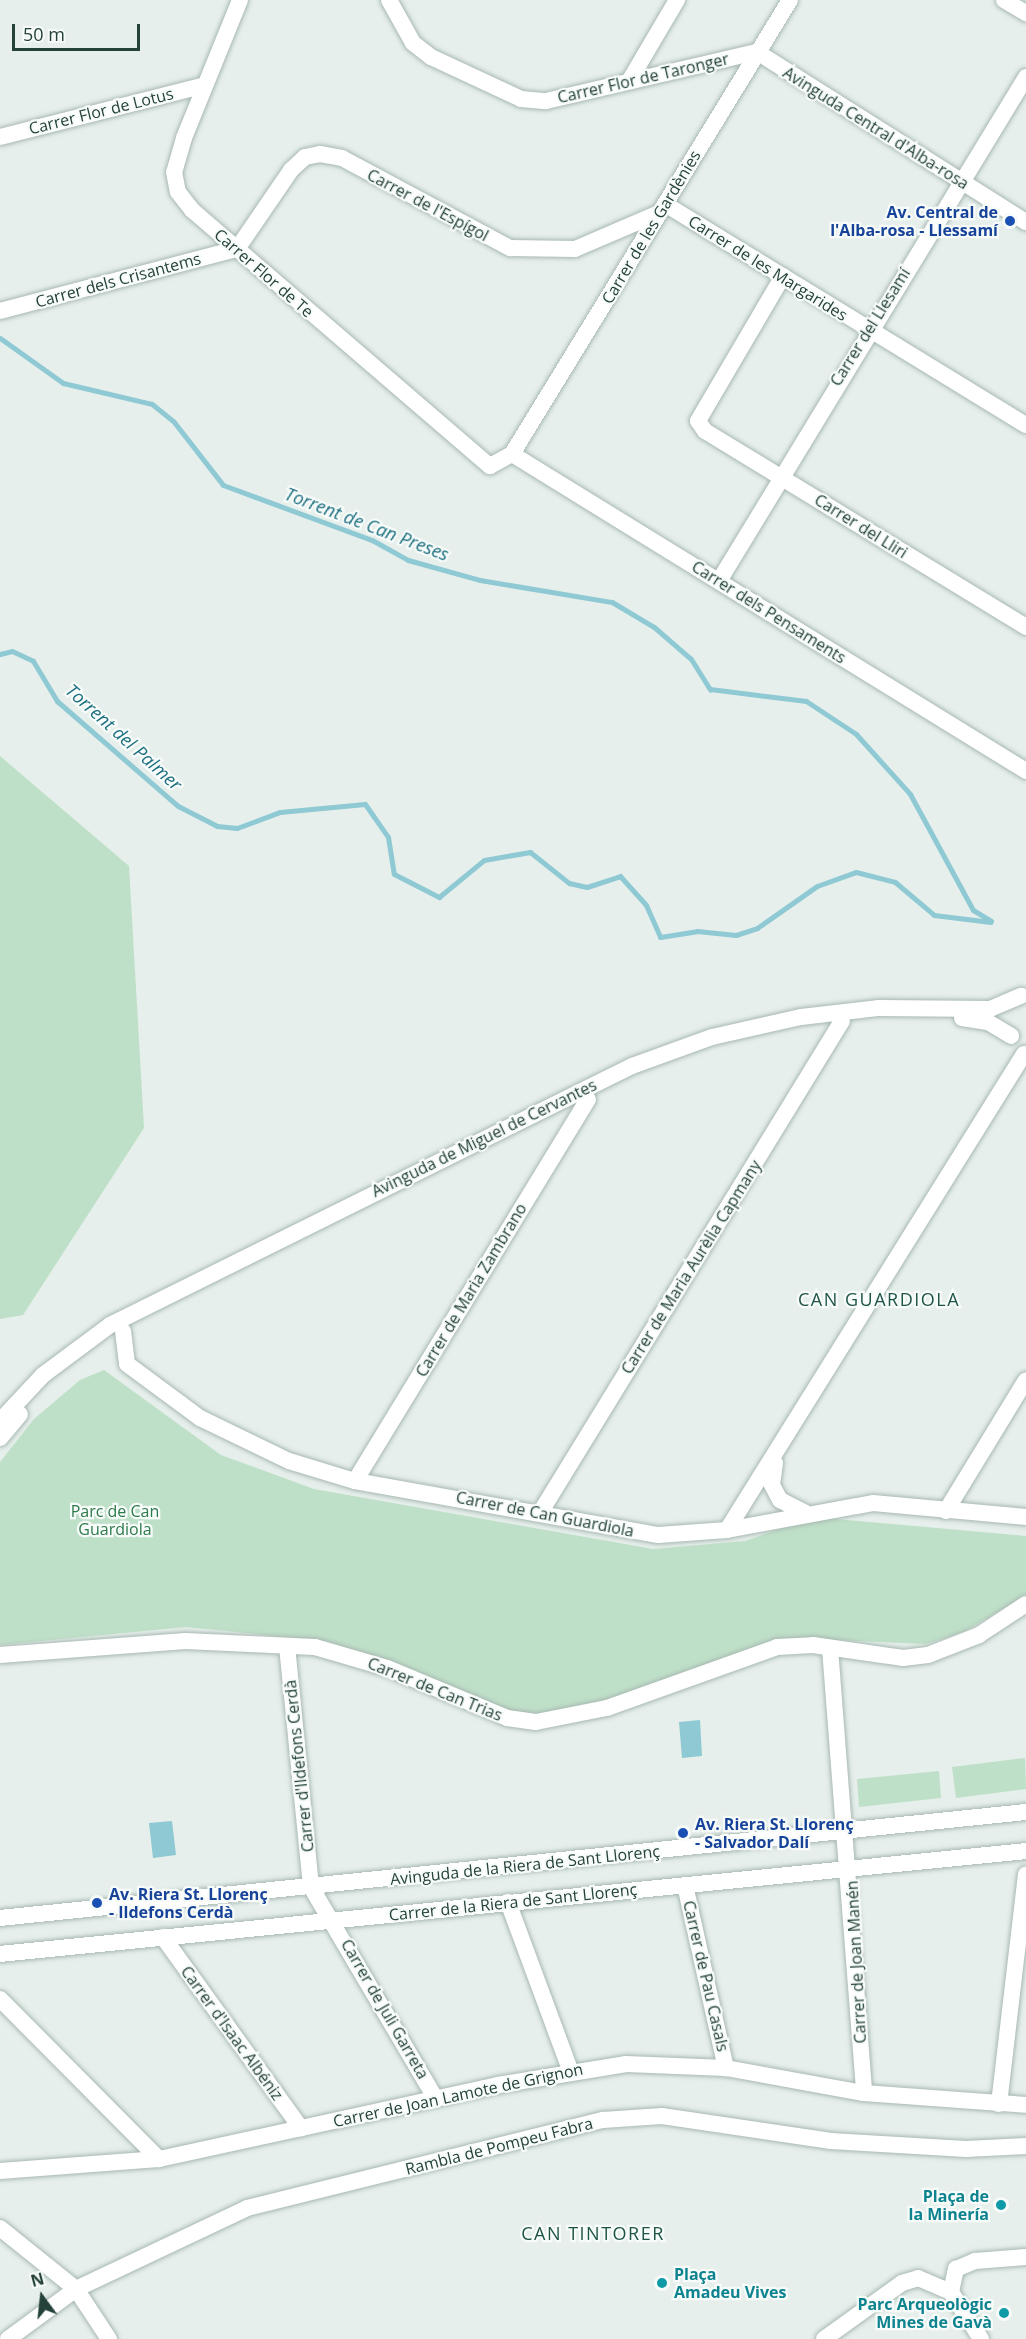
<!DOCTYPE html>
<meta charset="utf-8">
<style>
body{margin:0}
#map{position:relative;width:1026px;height:2339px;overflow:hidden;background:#e6efeb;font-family:"Open Sans",sans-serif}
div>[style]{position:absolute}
.green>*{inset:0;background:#bfe0c8}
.water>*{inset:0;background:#8ec9d4}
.stream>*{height:5px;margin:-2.5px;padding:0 2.5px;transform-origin:2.5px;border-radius:2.5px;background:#8ec9d4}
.roads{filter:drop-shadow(0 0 2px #a8b8b2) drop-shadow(0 0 2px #a8b8b2)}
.minor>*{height:16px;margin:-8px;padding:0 8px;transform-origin:8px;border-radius:8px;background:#fff}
.dots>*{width:16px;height:16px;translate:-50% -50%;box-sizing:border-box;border:3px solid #f7fbf9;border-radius:50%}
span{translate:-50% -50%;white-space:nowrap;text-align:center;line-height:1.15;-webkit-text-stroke:4.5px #f7fbf9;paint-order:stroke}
.street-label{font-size:16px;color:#24423a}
.transit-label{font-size:16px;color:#164399;font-weight:700}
.right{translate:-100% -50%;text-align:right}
.left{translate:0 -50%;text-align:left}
.park-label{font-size:16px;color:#2d7a4b}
.culture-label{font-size:16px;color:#0d838f;font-weight:700}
.water-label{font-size:18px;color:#1c6f80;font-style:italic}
.neighbourhood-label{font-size:18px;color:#1f5548;letter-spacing:1.5px}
.north{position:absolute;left:12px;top:2267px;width:60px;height:60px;-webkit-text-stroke:4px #f7fbf9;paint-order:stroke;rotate:345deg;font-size:16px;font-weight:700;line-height:24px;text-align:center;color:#24423a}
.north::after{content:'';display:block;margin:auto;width:21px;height:27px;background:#24423a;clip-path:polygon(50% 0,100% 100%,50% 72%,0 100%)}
.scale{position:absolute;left:12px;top:24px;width:128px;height:27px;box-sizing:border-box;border:3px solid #24423a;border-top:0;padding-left:8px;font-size:18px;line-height:21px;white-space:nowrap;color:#24423a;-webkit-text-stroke:4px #f7fbf9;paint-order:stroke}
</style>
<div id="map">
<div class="green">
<div style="clip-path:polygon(0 756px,129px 866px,144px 1128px,23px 1315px,0 1319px)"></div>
<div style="clip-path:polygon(104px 1370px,221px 1455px,314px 1489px,653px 1549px,745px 1541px,814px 1517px,1026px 1536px,1026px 1596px,963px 1632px,926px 1644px,786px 1638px,567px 1713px,520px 1716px,314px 1640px,186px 1627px,0 1645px,0 1462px,34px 1419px,80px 1380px)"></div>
<div style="clip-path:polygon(1025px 1758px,1026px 1789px,956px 1798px,952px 1767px)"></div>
<div style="clip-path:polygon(939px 1771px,941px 1798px,859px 1807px,857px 1779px)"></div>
</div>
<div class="water">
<div style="clip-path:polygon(700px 1720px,702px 1756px,682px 1758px,679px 1722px)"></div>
<div style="clip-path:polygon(172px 1821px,176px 1855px,153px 1858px,149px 1823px)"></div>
</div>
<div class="stream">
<div style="left:0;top:338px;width:77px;rotate:35.5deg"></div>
<div style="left:63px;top:383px;width:91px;rotate:13.3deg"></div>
<div style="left:152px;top:404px;width:28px;rotate:39deg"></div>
<div style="left:174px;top:422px;width:80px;rotate:52.1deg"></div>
<div style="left:223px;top:485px;width:159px;rotate:20.3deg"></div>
<div style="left:372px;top:540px;width:41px;rotate:29.1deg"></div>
<div style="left:408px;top:560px;width:75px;rotate:15.5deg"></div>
<div style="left:480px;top:580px;width:134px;rotate:9.5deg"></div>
<div style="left:612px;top:602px;width:49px;rotate:30.8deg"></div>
<div style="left:654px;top:627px;width:49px;rotate:40.9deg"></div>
<div style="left:691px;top:659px;width:36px;rotate:58deg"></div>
<div style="left:710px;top:689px;width:97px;rotate:7.1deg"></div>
<div style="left:806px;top:701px;width:60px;rotate:33.4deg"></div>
<div style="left:856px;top:734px;width:81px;rotate:48deg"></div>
<div style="left:910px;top:794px;width:132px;rotate:61.5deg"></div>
<div style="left:973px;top:910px;width:21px;rotate:31deg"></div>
<div style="left:0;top:654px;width:12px;rotate:-14deg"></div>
<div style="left:12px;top:651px;width:23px;rotate:25deg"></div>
<div style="left:33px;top:661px;width:47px;rotate:59deg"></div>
<div style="left:57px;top:701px;width:160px;rotate:41deg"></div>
<div style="left:178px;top:806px;width:44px;rotate:27.1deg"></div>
<div style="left:217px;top:826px;width:20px;rotate:6deg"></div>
<div style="left:237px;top:828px;width:46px;rotate:-20.4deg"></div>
<div style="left:280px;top:812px;width:85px;rotate:-5.4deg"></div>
<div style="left:365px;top:804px;width:40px;rotate:55.1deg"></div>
<div style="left:388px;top:837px;width:37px;rotate:81deg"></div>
<div style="left:394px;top:874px;width:51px;rotate:27.1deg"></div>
<div style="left:439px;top:897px;width:58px;rotate:-39.4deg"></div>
<div style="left:484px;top:860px;width:47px;rotate:-9.9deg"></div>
<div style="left:530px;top:852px;width:50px;rotate:38.5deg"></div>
<div style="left:569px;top:883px;width:18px;rotate:13deg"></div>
<div style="left:587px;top:887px;width:35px;rotate:-18deg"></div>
<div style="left:620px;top:876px;width:39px;rotate:48deg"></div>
<div style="left:646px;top:905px;width:35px;rotate:66deg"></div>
<div style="left:660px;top:937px;width:37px;rotate:-9deg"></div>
<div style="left:697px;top:931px;width:39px;rotate:6deg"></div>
<div style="left:736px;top:935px;width:22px;rotate:-18deg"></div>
<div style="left:757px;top:928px;width:73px;rotate:-35deg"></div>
<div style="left:817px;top:886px;width:41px;rotate:-19.7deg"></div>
<div style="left:856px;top:872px;width:40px;rotate:14.4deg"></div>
<div style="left:895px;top:882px;width:51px;rotate:40.2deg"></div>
<div style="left:934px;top:915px;width:57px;rotate:7deg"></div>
</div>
<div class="roads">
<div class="minor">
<div style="left:240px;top:0;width:149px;rotate:112.1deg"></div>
<div style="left:184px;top:138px;width:35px;rotate:106deg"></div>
<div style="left:174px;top:172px;width:20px;rotate:79deg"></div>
<div style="left:178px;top:192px;width:23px;rotate:52deg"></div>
<div style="left:192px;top:210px;width:393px;rotate:40.7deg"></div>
<div style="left:490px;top:466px;width:25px;rotate:-29deg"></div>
<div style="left:512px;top:454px;width:532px;rotate:-58.52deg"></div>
<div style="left:389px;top:0;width:49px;rotate:60.8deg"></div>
<div style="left:413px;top:43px;width:23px;rotate:38deg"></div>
<div style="left:431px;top:57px;width:99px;rotate:25deg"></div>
<div style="left:521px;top:99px;width:25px;rotate:5deg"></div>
<div style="left:546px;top:101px;width:217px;rotate:-13.1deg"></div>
<div style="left:1004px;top:0;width:26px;rotate:31deg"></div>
<div style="left:757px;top:52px;width:318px;rotate:32.3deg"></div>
<div style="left:631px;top:78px;width:91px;rotate:-59.5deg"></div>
<div style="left:0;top:137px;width:207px;rotate:-14.2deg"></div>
<div style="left:665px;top:204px;width:423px;rotate:31.5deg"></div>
<div style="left:237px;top:249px;width:96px;rotate:-55.6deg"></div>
<div style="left:291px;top:170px;width:19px;rotate:-43deg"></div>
<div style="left:305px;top:157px;width:15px;rotate:-11deg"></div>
<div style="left:320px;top:154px;width:22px;rotate:10deg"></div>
<div style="left:342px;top:158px;width:191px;rotate:28.2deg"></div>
<div style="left:510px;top:248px;width:65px;rotate:0.9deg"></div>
<div style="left:575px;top:249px;width:91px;rotate:-23.2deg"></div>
<div style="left:783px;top:276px;width:168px;rotate:120.4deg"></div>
<div style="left:698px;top:421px;width:12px;rotate:55deg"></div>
<div style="left:705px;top:431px;width:376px;rotate:31.4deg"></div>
<div style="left:0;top:311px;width:245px;rotate:-14.7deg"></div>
<div style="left:512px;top:454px;width:604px;rotate:31.66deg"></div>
<div style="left:719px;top:581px;width:590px;rotate:-58.65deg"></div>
<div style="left:962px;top:1018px;width:26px;rotate:9deg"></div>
<div style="left:988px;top:1022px;width:27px;rotate:31deg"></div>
<div style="left:123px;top:1331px;width:33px;rotate:83deg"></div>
<div style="left:127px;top:1364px;width:91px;rotate:36.5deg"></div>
<div style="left:200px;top:1418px;width:99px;rotate:25.8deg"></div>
<div style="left:289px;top:1461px;width:69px;rotate:16.9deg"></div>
<div style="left:355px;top:1481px;width:308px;rotate:10.1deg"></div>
<div style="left:658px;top:1535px;width:69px;rotate:-4.1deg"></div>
<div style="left:727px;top:1530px;width:148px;rotate:-10.5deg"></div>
<div style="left:873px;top:1503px;width:154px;rotate:5.2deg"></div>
<div style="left:0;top:1421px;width:63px;rotate:-46.9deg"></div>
<div style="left:43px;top:1375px;width:84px;rotate:-36.7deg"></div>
<div style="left:110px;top:1325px;width:583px;rotate:-26.39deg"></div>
<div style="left:632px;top:1066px;width:85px;rotate:-19.9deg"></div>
<div style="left:712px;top:1037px;width:91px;rotate:-12.7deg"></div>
<div style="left:801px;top:1017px;width:79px;rotate:-6.6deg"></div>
<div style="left:879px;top:1008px;width:111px;rotate:0.5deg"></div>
<div style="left:990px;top:1009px;width:34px;rotate:-23deg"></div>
<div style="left:0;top:1438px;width:31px;rotate:-50deg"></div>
<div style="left:775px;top:1463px;width:22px;rotate:98deg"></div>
<div style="left:772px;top:1485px;width:17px;rotate:62deg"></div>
<div style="left:780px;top:1500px;width:28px;rotate:27deg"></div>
<div style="left:355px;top:1481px;width:447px;rotate:-58.6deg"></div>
<div style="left:946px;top:1511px;width:153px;rotate:-58.6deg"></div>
<div style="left:540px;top:1513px;width:577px;rotate:-58.46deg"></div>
<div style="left:727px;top:1530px;width:561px;rotate:-58.04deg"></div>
<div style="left:287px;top:1646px;width:242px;rotate:84.3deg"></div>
<div style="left:311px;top:1887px;width:246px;rotate:59.5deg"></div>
<div style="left:830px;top:1648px;width:446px;rotate:85.6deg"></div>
<div style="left:0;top:1655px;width:186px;rotate:-4.3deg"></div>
<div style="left:185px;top:1641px;width:130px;rotate:2.6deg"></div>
<div style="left:315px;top:1647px;width:75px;rotate:16.3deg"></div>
<div style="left:387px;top:1668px;width:130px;rotate:22.6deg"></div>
<div style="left:507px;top:1718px;width:29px;rotate:8deg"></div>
<div style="left:536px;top:1722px;width:72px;rotate:-11.2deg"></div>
<div style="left:607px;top:1708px;width:181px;rotate:-19.7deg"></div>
<div style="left:777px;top:1647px;width:36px;rotate:-3deg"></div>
<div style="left:813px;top:1645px;width:91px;rotate:8.2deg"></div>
<div style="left:903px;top:1658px;width:25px;rotate:-7deg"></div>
<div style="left:928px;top:1655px;width:55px;rotate:-21.4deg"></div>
<div style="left:979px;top:1635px;width:56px;rotate:-33.4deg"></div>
<div style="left:685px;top:1885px;width:188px;rotate:77.4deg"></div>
<div style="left:508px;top:1902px;width:179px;rotate:69.7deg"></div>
<div style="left:0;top:1918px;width:1031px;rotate:-5.9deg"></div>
<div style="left:163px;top:1937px;width:236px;rotate:54.2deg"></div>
<div style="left:0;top:1954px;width:1031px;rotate:-5.73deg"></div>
<div style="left:0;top:1999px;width:226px;rotate:45.2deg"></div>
<div style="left:999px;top:2104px;width:231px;rotate:-83.3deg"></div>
<div style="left:0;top:2171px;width:159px;rotate:-4.3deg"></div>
<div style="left:159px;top:2159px;width:347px;rotate:-12.3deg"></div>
<div style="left:498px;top:2085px;width:130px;rotate:-9.3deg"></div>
<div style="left:626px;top:2064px;width:100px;rotate:2.3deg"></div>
<div style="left:726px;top:2068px;width:140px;rotate:10.3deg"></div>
<div style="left:864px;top:2093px;width:162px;rotate:4.2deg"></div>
<div style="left:0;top:2228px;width:97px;rotate:38.8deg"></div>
<div style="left:76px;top:2289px;width:60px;rotate:56.6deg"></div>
<div style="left:8px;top:2339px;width:84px;rotate:-36.3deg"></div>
<div style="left:76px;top:2289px;width:189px;rotate:-25.3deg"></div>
<div style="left:247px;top:2208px;width:367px;rotate:-13.9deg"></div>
<div style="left:603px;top:2120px;width:59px;rotate:-3.9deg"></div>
<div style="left:662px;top:2116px;width:171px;rotate:8.4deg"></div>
<div style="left:831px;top:2141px;width:135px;rotate:3.4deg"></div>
<div style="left:966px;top:2149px;width:60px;rotate:-2.9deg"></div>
<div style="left:824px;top:2339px;width:96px;rotate:-35.7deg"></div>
<div style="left:902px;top:2283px;width:17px;rotate:-17deg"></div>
<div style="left:918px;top:2278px;width:36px;rotate:23deg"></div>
<div style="left:981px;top:2339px;width:56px;rotate:-122.6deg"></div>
<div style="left:951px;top:2292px;width:24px;rotate:-78deg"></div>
<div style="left:956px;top:2269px;width:21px;rotate:-23deg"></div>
<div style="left:975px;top:2261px;width:51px;rotate:-4.5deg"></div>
</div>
</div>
<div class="dots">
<div style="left:1010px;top:221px;background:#1a4fb4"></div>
<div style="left:683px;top:1833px;background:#1a4fb4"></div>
<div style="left:97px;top:1903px;background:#1a4fb4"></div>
<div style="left:1001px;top:2205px;background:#0f9aa8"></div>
<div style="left:662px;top:2283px;background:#0f9aa8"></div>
<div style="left:1004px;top:2313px;background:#0f9aa8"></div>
</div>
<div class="street-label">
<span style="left:643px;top:78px;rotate:-13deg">Carrer Flor de Taronger</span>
<span style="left:101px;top:111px;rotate:-14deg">Carrer Flor de Lotus</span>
<span style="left:876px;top:128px;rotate:32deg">Avinguda Central d'Alba-rosa</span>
<span style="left:428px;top:205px;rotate:28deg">Carrer de l'Espígol</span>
<span style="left:651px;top:227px;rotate:-59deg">Carrer de les Gardènies</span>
<span style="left:768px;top:268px;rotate:32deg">Carrer de les Margarides</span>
<span style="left:264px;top:273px;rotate:41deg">Carrer Flor de Te</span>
<span style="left:118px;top:280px;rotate:-15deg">Carrer dels Crisantems</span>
<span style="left:870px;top:327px;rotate:-58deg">Carrer del Llesamí</span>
<span style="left:861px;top:526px;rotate:32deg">Carrer del Lliri</span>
<span style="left:769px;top:612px;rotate:32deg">Carrer dels Pensaments</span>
<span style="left:484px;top:1138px;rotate:-26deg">Avinguda de Miguel de Cervantes</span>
<span style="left:691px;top:1267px;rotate:-58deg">Carrer de Maria Aurèlia Capmany</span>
<span style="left:471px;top:1290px;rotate:-59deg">Carrer de Maria Zambrano</span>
<span style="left:545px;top:1514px;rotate:11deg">Carrer de Can Guardiola</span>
<span style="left:435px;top:1689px;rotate:22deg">Carrer de Can Trias</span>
<span style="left:299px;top:1766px;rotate:-96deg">Carrer d'Ildefons Cerdà</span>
<span style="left:525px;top:1865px;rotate:-6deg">Avinguda de la Riera de Sant Llorenç</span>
<span style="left:513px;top:1902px;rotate:-6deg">Carrer de la Riera de Sant Llorenç</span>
<span style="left:856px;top:1962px;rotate:-93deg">Carrer de Joan Manén</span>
<span style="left:706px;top:1976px;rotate:77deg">Carrer de Pau Casals</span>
<span style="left:385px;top:2009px;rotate:60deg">Carrer de Juli Garreta</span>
<span style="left:232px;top:2033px;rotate:54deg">Carrer d'Isaac Albéniz</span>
<span style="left:458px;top:2095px;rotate:-12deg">Carrer de Joan Lamote de Grignon</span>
<span style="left:499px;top:2146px;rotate:-14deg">Rambla de Pompeu Fabra</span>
</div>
<div class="transit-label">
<span class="right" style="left:998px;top:221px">Av. Central de<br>l'Alba-rosa - Llessamí</span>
<span class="left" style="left:695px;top:1833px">Av. Riera St. Llorenç<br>- Salvador Dalí</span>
<span class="left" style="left:109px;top:1903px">Av. Riera St. Llorenç<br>- Ildefons Cerdà</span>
</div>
<div class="park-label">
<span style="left:115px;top:1520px">Parc de Can<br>Guardiola</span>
</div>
<div class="culture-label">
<span class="right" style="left:989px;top:2205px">Plaça de<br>la Minería</span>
<span class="left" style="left:674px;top:2283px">Plaça<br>Amadeu Vives</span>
<span class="right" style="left:992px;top:2313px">Parc Arqueològic<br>Mines de Gavà</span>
</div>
<div class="water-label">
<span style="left:367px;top:524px;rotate:21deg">Torrent de Can Preses</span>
<span style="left:124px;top:737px;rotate:42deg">Torrent del Palmer</span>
</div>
<div class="neighbourhood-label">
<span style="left:879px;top:1299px">CAN GUARDIOLA</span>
<span style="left:593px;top:2233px">CAN TINTORER</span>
</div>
<div class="north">N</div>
<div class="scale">50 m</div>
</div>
